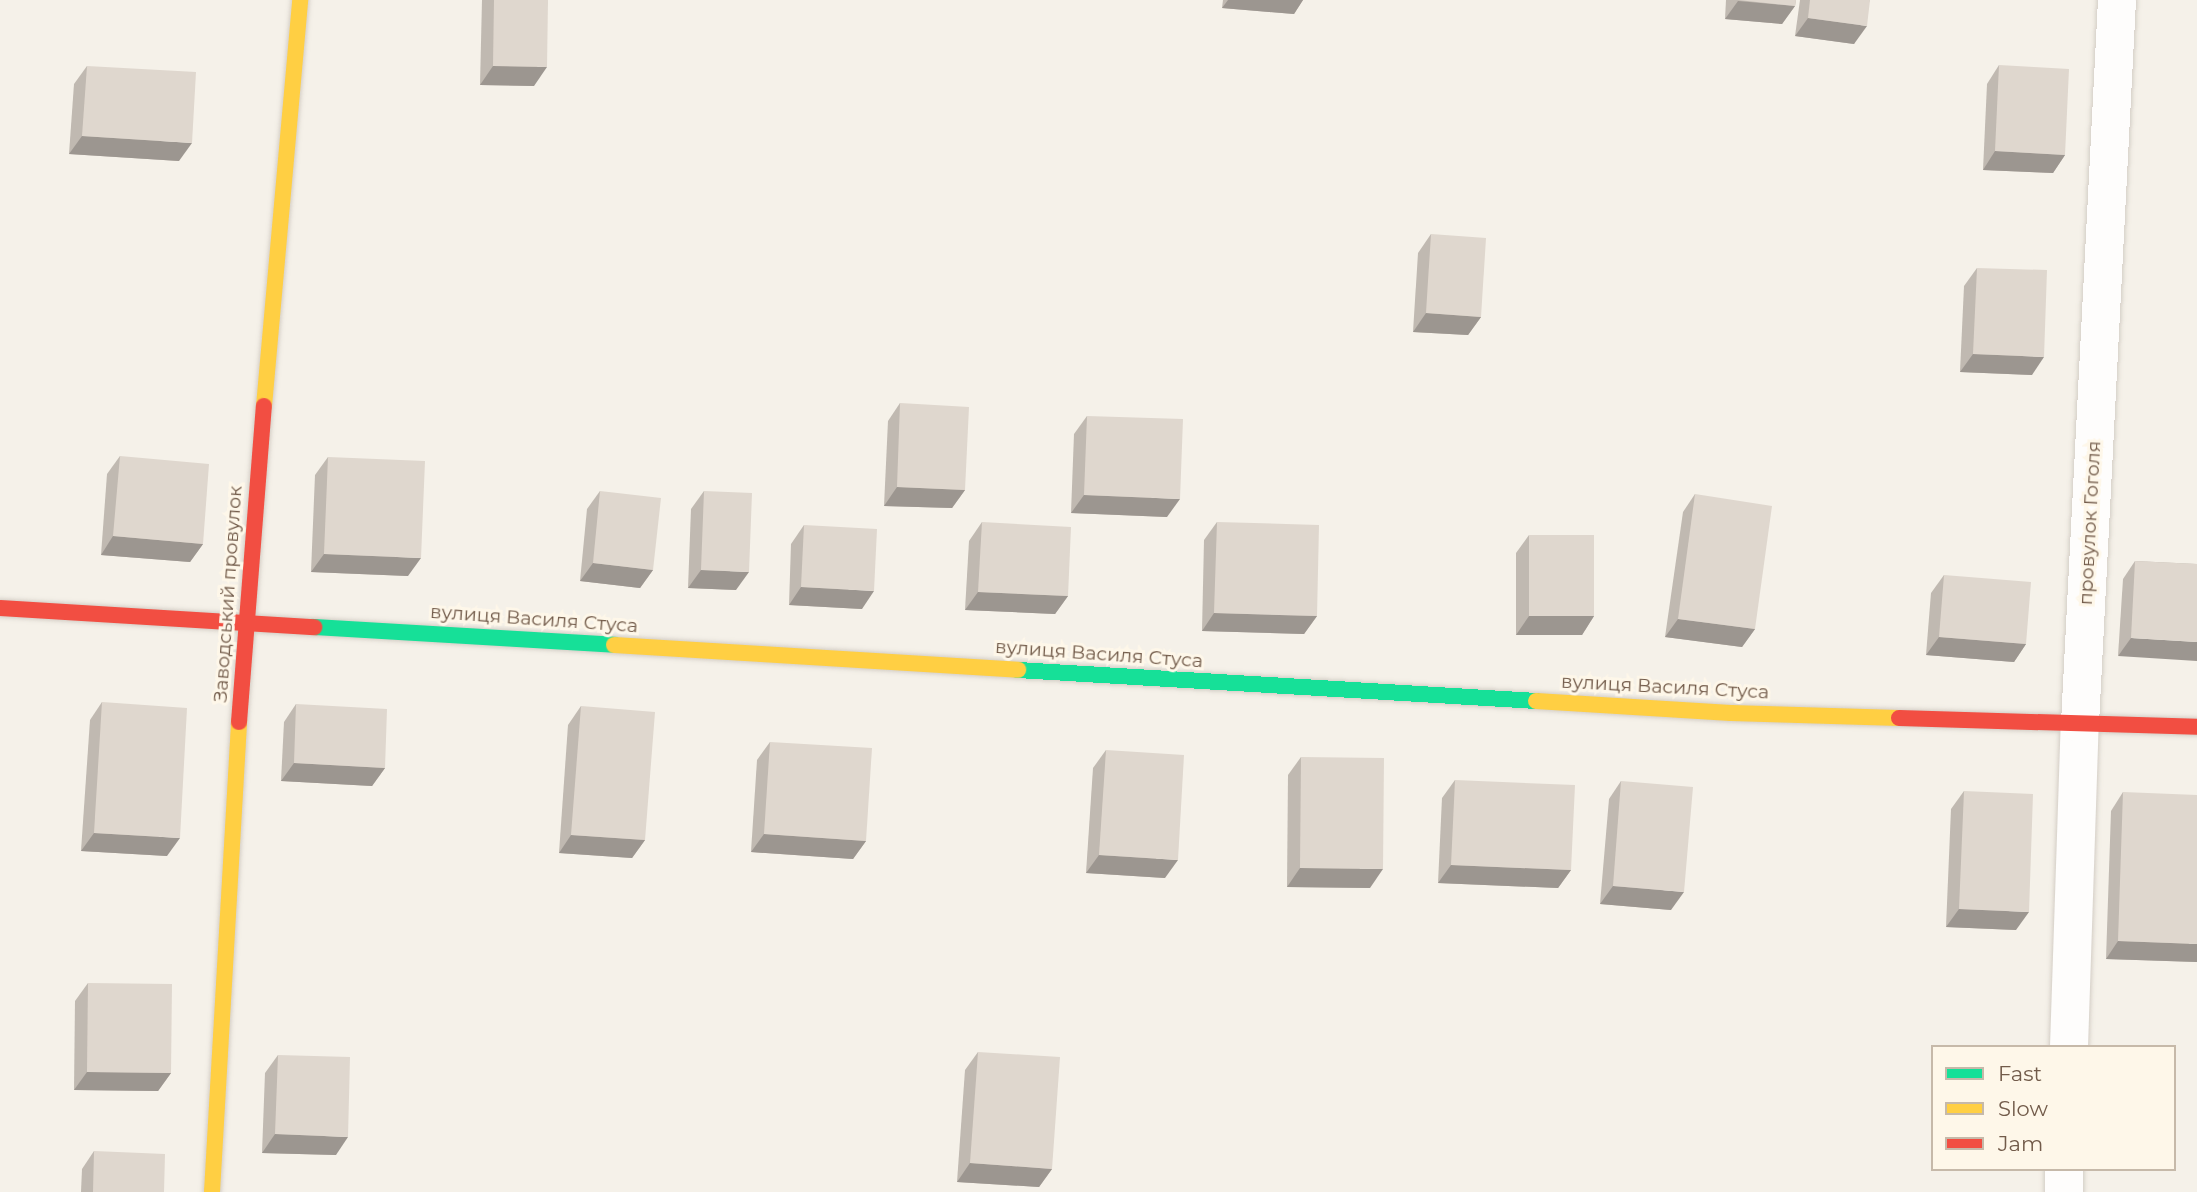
<!DOCTYPE html>
<meta charset="utf-8">
<style>
body{margin:0}
#map{position:relative;width:2197px;height:1192px;overflow:hidden;background:#f5f1e9;font-family:Montserrat,sans-serif}
div>[style]{position:absolute}
.roads{filter:drop-shadow(0 0 2px #d4cec6) drop-shadow(0 0 2px #d4cec6)}
.street>*{height:38px;margin:-19px;padding:0 19px;transform-origin:19px;border-radius:19px;background:#fefdfc}
.fast>*{height:16px;margin:-8px;padding:0 8px;transform-origin:8px;border-radius:8px;background:#16e098}
.slow>*{height:16px;margin:-8px;padding:0 8px;transform-origin:8px;border-radius:8px;background:#ffcf43}
.jam>*{height:16px;margin:-8px;padding:0 8px;transform-origin:8px;border-radius:8px;background:#f24e42}
.wall>*{inset:0;background:#c0b9b1}
.shaded-wall>*{inset:0;background:#9c9690}
.building>*{inset:0;background:#dfd7ce}
span{translate:-50% -50%;white-space:nowrap;text-align:center;line-height:1.15;-webkit-text-stroke:6px #fef7e9;paint-order:stroke}
.street-label{font-size:19px;color:#725b4a}
.legend{position:absolute;left:1931px;top:1045px;width:245px;height:126px;box-sizing:border-box;background:#fef7e9;border:2px solid #c6b9a9;margin:0;padding:9px 12px;list-style:none;font-size:21px;color:#725b4a}
.legend li{display:flex;align-items:center;gap:14px;height:35px}
.legend b{width:35px;border:2px solid #c6b9a9}
</style>
<div id="map">
<div class="roads">
<div class="street">
<div style="left:2069px;top:1047px;width:324px;rotate:-88.1deg"></div>
<div style="left:2080px;top:723px;width:724px;rotate:-87.07deg"></div>
<div style="left:2064px;top:1192px;width:23px;rotate:-90deg"></div>
</div>
<div class="fast">
<div style="left:314px;top:627px;width:301px;rotate:3.4deg"></div>
<div style="left:1018px;top:670px;width:519px;rotate:3.42deg"></div>
</div>
<div class="slow">
<div style="left:264px;top:406px;width:408px;rotate:-84.9deg"></div>
<div style="left:614px;top:645px;width:405px;rotate:3.5deg"></div>
<div style="left:1536px;top:701px;width:195px;rotate:3.5deg"></div>
<div style="left:1731px;top:713px;width:168px;rotate:1.7deg"></div>
<div style="left:212px;top:1192px;width:471px;rotate:-86.7deg"></div>
</div>
<div class="jam">
<div style="left:0;top:608px;width:315px;rotate:3.5deg"></div>
<div style="left:1899px;top:718px;width:298px;rotate:1.7deg"></div>
<div style="left:239px;top:722px;width:317px;rotate:-85.5deg"></div>
</div>
</div>
<div class="wall">
<div style="clip-path:polygon(482px 0,548px 0,534px 86px,480px 85px)"></div>
<div style="clip-path:polygon(1223px 0,1303px 0,1294px 14px,1222px 8px)"></div>
<div style="clip-path:polygon(1726px 0,1796px 0,1795px 6px,1782px 24px,1725px 19px)"></div>
<div style="clip-path:polygon(1800px 0,1870px 0,1854px 44px,1795px 36px)"></div>
<div style="clip-path:polygon(1999px 65px,2065px 155px,2053px 173px,1983px 170px,1987px 84px)"></div>
<div style="clip-path:polygon(87px 66px,179px 161px,69px 154px,74px 84px)"></div>
<div style="clip-path:polygon(1431px 234px,1481px 317px,1468px 335px,1413px 332px,1418px 253px)"></div>
<div style="clip-path:polygon(1977px 268px,2032px 375px,1960px 372px,1964px 286px)"></div>
<div style="clip-path:polygon(900px 403px,965px 490px,952px 508px,884px 506px,888px 421px)"></div>
<div style="clip-path:polygon(1087px 416px,1167px 517px,1071px 513px,1074px 434px)"></div>
<div style="clip-path:polygon(120px 456px,203px 544px,190px 562px,101px 555px,107px 474px)"></div>
<div style="clip-path:polygon(328px 457px,408px 576px,311px 572px,315px 475px)"></div>
<div style="clip-path:polygon(600px 491px,653px 570px,640px 588px,580px 581px,587px 509px)"></div>
<div style="clip-path:polygon(704px 491px,736px 590px,688px 588px,691px 509px)"></div>
<div style="clip-path:polygon(1695px 494px,1755px 629px,1742px 647px,1665px 637px,1683px 512px)"></div>
<div style="clip-path:polygon(982px 522px,1068px 596px,1055px 614px,965px 610px,969px 541px)"></div>
<div style="clip-path:polygon(1217px 522px,1317px 616px,1304px 634px,1202px 631px,1204px 540px)"></div>
<div style="clip-path:polygon(804px 525px,862px 609px,789px 605px,791px 544px)"></div>
<div style="clip-path:polygon(1529px 535px,1594px 616px,1582px 635px,1516px 635px,1516px 553px)"></div>
<div style="clip-path:polygon(2135px 561px,2197px 564px,2118px 656px,2123px 579px)"></div>
<div style="clip-path:polygon(1944px 575px,2026px 644px,2014px 662px,1926px 655px,1931px 593px)"></div>
<div style="clip-path:polygon(102px 702px,167px 856px,81px 851px,90px 720px)"></div>
<div style="clip-path:polygon(296px 704px,385px 768px,372px 786px,281px 781px,284px 722px)"></div>
<div style="clip-path:polygon(581px 706px,645px 840px,632px 858px,559px 853px,568px 725px)"></div>
<div style="clip-path:polygon(770px 742px,866px 841px,853px 859px,751px 852px,757px 760px)"></div>
<div style="clip-path:polygon(1106px 750px,1165px 878px,1086px 873px,1093px 768px)"></div>
<div style="clip-path:polygon(1301px 757px,1370px 888px,1287px 887px,1288px 775px)"></div>
<div style="clip-path:polygon(1455px 780px,1571px 870px,1558px 888px,1438px 883px,1442px 798px)"></div>
<div style="clip-path:polygon(1621px 781px,1671px 910px,1600px 904px,1609px 799px)"></div>
<div style="clip-path:polygon(1964px 791px,2016px 930px,1946px 927px,1951px 809px)"></div>
<div style="clip-path:polygon(2123px 792px,2197px 962px,2106px 959px,2111px 811px)"></div>
<div style="clip-path:polygon(88px 983px,171px 1073px,158px 1091px,74px 1090px,75px 1001px)"></div>
<div style="clip-path:polygon(978px 1052px,1052px 1169px,1039px 1187px,957px 1182px,965px 1070px)"></div>
<div style="clip-path:polygon(278px 1055px,336px 1155px,262px 1153px,265px 1073px)"></div>
<div style="clip-path:polygon(94px 1151px,164px 1192px,81px 1192px,82px 1169px)"></div>
</div>
<div class="shaded-wall">
<div style="clip-path:polygon(1228px 0,1303px 0,1294px 14px,1222px 8px)"></div>
<div style="clip-path:polygon(1738px 1px,1795px 6px,1782px 24px,1725px 19px)"></div>
<div style="clip-path:polygon(1808px 18px,1867px 26px,1854px 44px,1795px 36px)"></div>
<div style="clip-path:polygon(493px 66px,547px 67px,534px 86px,480px 85px)"></div>
<div style="clip-path:polygon(82px 136px,192px 143px,179px 161px,69px 154px)"></div>
<div style="clip-path:polygon(1995px 151px,2065px 155px,2053px 173px,1983px 170px)"></div>
<div style="clip-path:polygon(1426px 313px,1481px 317px,1468px 335px,1413px 332px)"></div>
<div style="clip-path:polygon(1973px 354px,2044px 357px,2032px 375px,1960px 372px)"></div>
<div style="clip-path:polygon(897px 487px,965px 490px,952px 508px,884px 506px)"></div>
<div style="clip-path:polygon(1084px 495px,1180px 499px,1167px 517px,1071px 513px)"></div>
<div style="clip-path:polygon(113px 536px,203px 544px,190px 562px,101px 555px)"></div>
<div style="clip-path:polygon(324px 554px,421px 558px,408px 576px,311px 572px)"></div>
<div style="clip-path:polygon(593px 563px,653px 570px,640px 588px,580px 581px)"></div>
<div style="clip-path:polygon(701px 570px,749px 572px,736px 590px,688px 588px)"></div>
<div style="clip-path:polygon(801px 587px,874px 591px,862px 609px,789px 605px)"></div>
<div style="clip-path:polygon(978px 592px,1068px 596px,1055px 614px,965px 610px)"></div>
<div style="clip-path:polygon(1214px 613px,1317px 616px,1304px 634px,1202px 631px)"></div>
<div style="clip-path:polygon(1529px 616px,1594px 616px,1582px 635px,1516px 635px)"></div>
<div style="clip-path:polygon(1678px 619px,1755px 629px,1742px 647px,1665px 637px)"></div>
<div style="clip-path:polygon(1939px 637px,2026px 644px,2014px 662px,1926px 655px)"></div>
<div style="clip-path:polygon(2131px 638px,2197px 642px,2197px 661px,2118px 656px)"></div>
<div style="clip-path:polygon(294px 763px,385px 768px,372px 786px,281px 781px)"></div>
<div style="clip-path:polygon(94px 833px,180px 838px,167px 856px,81px 851px)"></div>
<div style="clip-path:polygon(764px 834px,866px 841px,853px 859px,751px 852px)"></div>
<div style="clip-path:polygon(571px 835px,645px 840px,632px 858px,559px 853px)"></div>
<div style="clip-path:polygon(1099px 855px,1178px 860px,1165px 878px,1086px 873px)"></div>
<div style="clip-path:polygon(1451px 865px,1571px 870px,1558px 888px,1438px 883px)"></div>
<div style="clip-path:polygon(1300px 868px,1383px 869px,1370px 888px,1287px 887px)"></div>
<div style="clip-path:polygon(1613px 886px,1684px 892px,1671px 910px,1600px 904px)"></div>
<div style="clip-path:polygon(1959px 909px,2029px 912px,2016px 930px,1946px 927px)"></div>
<div style="clip-path:polygon(2118px 941px,2197px 944px,2197px 962px,2106px 959px)"></div>
<div style="clip-path:polygon(87px 1072px,171px 1073px,158px 1091px,74px 1090px)"></div>
<div style="clip-path:polygon(275px 1134px,348px 1137px,336px 1155px,262px 1153px)"></div>
<div style="clip-path:polygon(970px 1163px,1052px 1169px,1039px 1187px,957px 1182px)"></div>
</div>
<div class="building">
<div style="clip-path:polygon(494px 0,548px 0,547px 67px,493px 66px)"></div>
<div style="clip-path:polygon(1738px 0,1796px 0,1795px 6px)"></div>
<div style="clip-path:polygon(1810px 0,1870px 0,1867px 26px,1808px 18px)"></div>
<div style="clip-path:polygon(1999px 65px,2069px 69px,2065px 155px,1995px 151px)"></div>
<div style="clip-path:polygon(87px 66px,196px 72px,192px 143px,82px 136px)"></div>
<div style="clip-path:polygon(1431px 234px,1486px 238px,1481px 317px,1426px 313px)"></div>
<div style="clip-path:polygon(1977px 268px,2047px 270px,2044px 357px,1973px 354px)"></div>
<div style="clip-path:polygon(900px 403px,969px 407px,965px 490px,897px 487px)"></div>
<div style="clip-path:polygon(1087px 416px,1183px 419px,1180px 499px,1084px 495px)"></div>
<div style="clip-path:polygon(120px 456px,209px 464px,203px 544px,113px 536px)"></div>
<div style="clip-path:polygon(328px 457px,425px 461px,421px 558px,324px 554px)"></div>
<div style="clip-path:polygon(600px 491px,661px 498px,653px 570px,593px 563px)"></div>
<div style="clip-path:polygon(704px 491px,752px 493px,749px 572px,701px 570px)"></div>
<div style="clip-path:polygon(1695px 494px,1772px 506px,1755px 629px,1678px 619px)"></div>
<div style="clip-path:polygon(982px 522px,1071px 527px,1068px 596px,978px 592px)"></div>
<div style="clip-path:polygon(1217px 522px,1319px 525px,1317px 616px,1214px 613px)"></div>
<div style="clip-path:polygon(804px 525px,877px 529px,874px 591px,801px 587px)"></div>
<div style="clip-path:polygon(1529px 535px,1594px 535px,1594px 616px,1529px 616px)"></div>
<div style="clip-path:polygon(2135px 561px,2197px 564px,2197px 642px,2131px 638px)"></div>
<div style="clip-path:polygon(1944px 575px,2031px 582px,2026px 644px,1939px 637px)"></div>
<div style="clip-path:polygon(102px 702px,187px 708px,180px 838px,94px 833px)"></div>
<div style="clip-path:polygon(296px 704px,387px 709px,385px 768px,294px 763px)"></div>
<div style="clip-path:polygon(581px 706px,655px 712px,645px 840px,571px 835px)"></div>
<div style="clip-path:polygon(770px 742px,872px 748px,866px 841px,764px 834px)"></div>
<div style="clip-path:polygon(1106px 750px,1184px 755px,1178px 860px,1099px 855px)"></div>
<div style="clip-path:polygon(1301px 757px,1384px 758px,1383px 869px,1300px 868px)"></div>
<div style="clip-path:polygon(1455px 780px,1575px 785px,1571px 870px,1451px 865px)"></div>
<div style="clip-path:polygon(1621px 781px,1693px 787px,1684px 892px,1613px 886px)"></div>
<div style="clip-path:polygon(1964px 791px,2033px 794px,2029px 912px,1959px 909px)"></div>
<div style="clip-path:polygon(2123px 792px,2197px 795px,2197px 944px,2118px 941px)"></div>
<div style="clip-path:polygon(88px 983px,172px 984px,171px 1073px,87px 1072px)"></div>
<div style="clip-path:polygon(978px 1052px,1060px 1057px,1052px 1169px,970px 1163px)"></div>
<div style="clip-path:polygon(278px 1055px,350px 1057px,348px 1137px,275px 1134px)"></div>
<div style="clip-path:polygon(94px 1151px,165px 1154px,164px 1192px,93px 1192px)"></div>
</div>
<div class="street-label">
<span style="left:2090px;top:523px;rotate:-87deg">провулок Гоголя</span>
<span style="left:228px;top:594px;rotate:-86deg">Заводський провулок</span>
<span style="left:534px;top:619px;rotate:4deg">вулиця Василя Стуса</span>
<span style="left:1099px;top:654px;rotate:4deg">вулиця Василя Стуса</span>
<span style="left:1665px;top:687px;rotate:3deg">вулиця Василя Стуса</span>
</div>
<ul class="legend">
<li><b style="height:9px;background:#16e098"></b>Fast</li>
<li><b style="height:9px;background:#ffcf43"></b>Slow</li>
<li><b style="height:9px;background:#f24e42"></b>Jam</li>
</ul>
</div>
